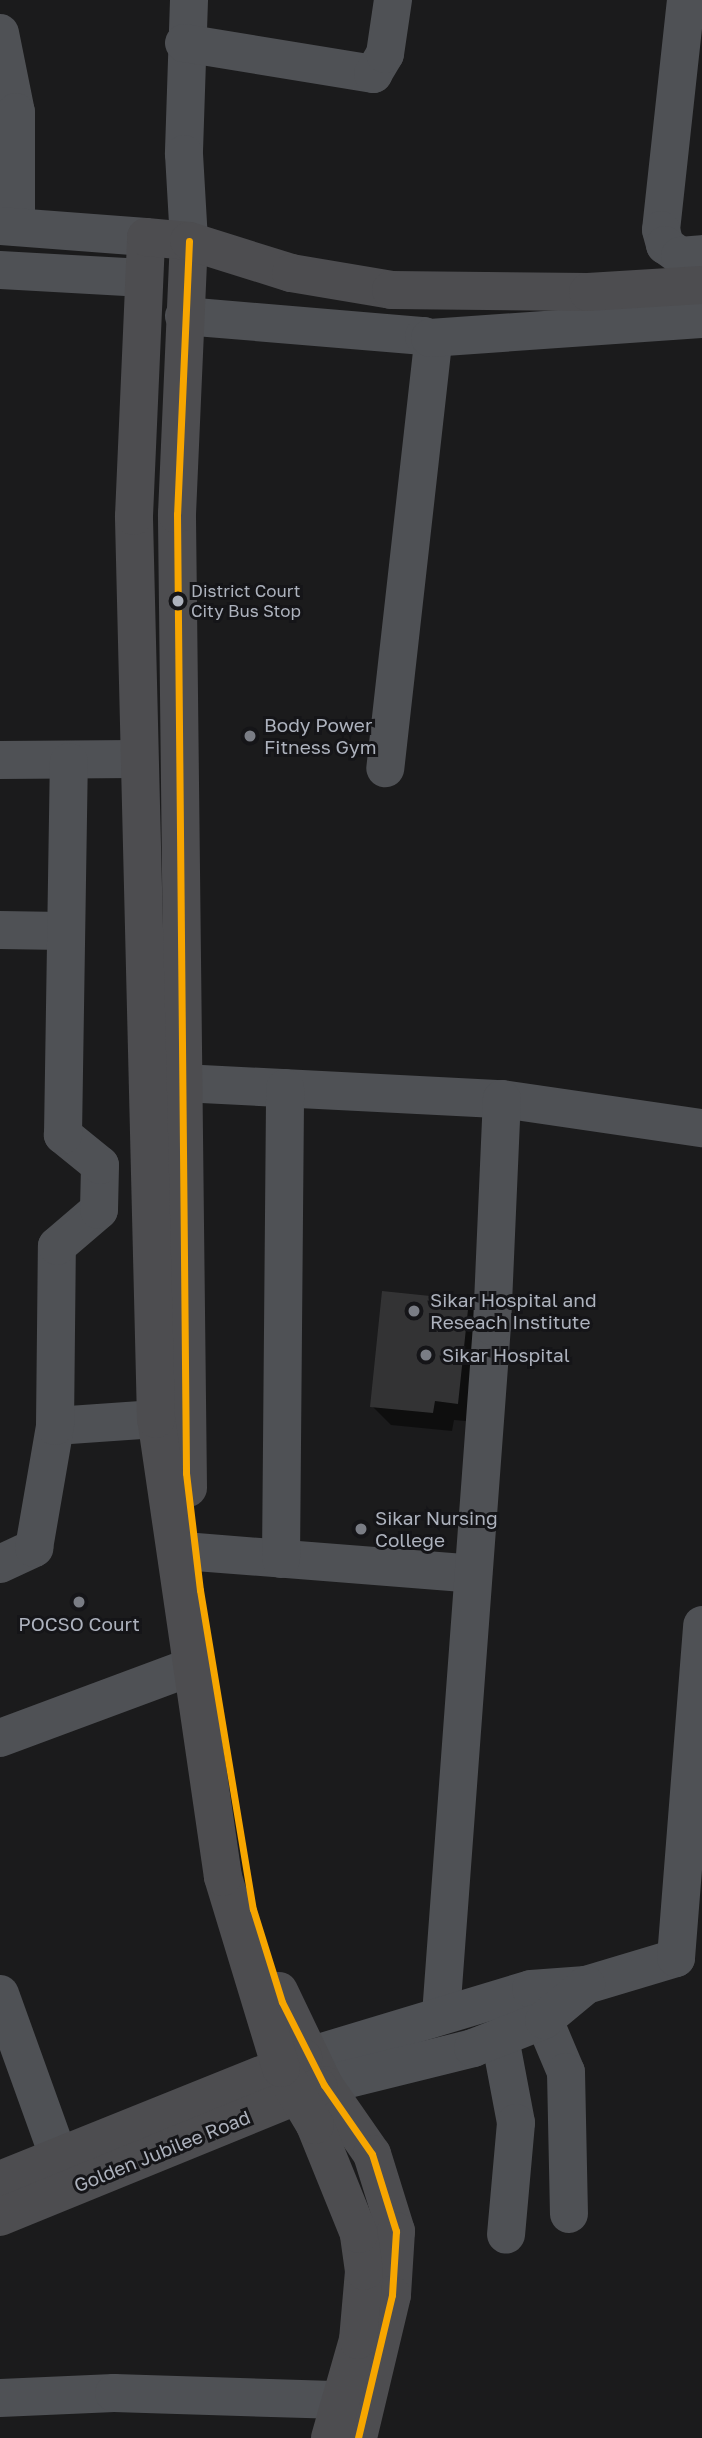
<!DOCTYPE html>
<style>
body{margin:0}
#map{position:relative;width:702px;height:2438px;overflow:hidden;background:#1b1b1c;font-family:"Golos Text",sans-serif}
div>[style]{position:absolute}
.shadow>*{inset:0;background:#0007}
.building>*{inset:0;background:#333334}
.minor>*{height:38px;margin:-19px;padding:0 19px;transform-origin:19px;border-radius:19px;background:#4f5155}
.major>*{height:38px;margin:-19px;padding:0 19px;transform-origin:19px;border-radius:19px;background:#4d4d50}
.bus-1>*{height:7px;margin:-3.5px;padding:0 3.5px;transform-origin:3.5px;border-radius:3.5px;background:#f7a600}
.dots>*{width:19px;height:19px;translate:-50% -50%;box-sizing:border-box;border:4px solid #151518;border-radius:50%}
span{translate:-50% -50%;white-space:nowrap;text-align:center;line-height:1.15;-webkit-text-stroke:6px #151518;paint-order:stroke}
.bus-label{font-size:17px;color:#adb2bd}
.left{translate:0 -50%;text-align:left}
.poi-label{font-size:19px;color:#adb2bd}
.street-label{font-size:19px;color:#adb2bd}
</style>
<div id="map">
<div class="shadow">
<div style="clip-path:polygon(468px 1302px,487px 1321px,477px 1422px,454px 1420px,452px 1431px,391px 1425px,372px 1406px)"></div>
</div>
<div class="building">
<div style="clip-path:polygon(382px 1291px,469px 1300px,458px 1404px,435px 1401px,433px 1413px,370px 1407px)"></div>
</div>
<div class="minor">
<div style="left:189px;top:0;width:154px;rotate:91.9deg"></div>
<div style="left:184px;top:154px;width:87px;rotate:86.7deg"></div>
<div style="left:686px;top:0;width:231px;rotate:96.2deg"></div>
<div style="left:661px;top:230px;width:16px;rotate:75deg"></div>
<div style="left:665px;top:245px;width:19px;rotate:36deg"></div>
<div style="left:680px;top:256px;width:22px;rotate:-5deg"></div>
<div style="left:0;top:33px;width:81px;rotate:78.6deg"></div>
<div style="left:16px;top:112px;width:115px;rotate:90deg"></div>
<div style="left:184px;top:43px;width:192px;rotate:9.3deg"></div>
<div style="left:373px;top:74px;width:23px;rotate:-59deg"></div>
<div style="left:385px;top:54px;width:55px;rotate:-81.6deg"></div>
<div style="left:0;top:226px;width:146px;rotate:4.3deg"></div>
<div style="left:0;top:270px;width:144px;rotate:3.2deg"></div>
<div style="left:184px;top:316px;width:241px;rotate:4.8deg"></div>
<div style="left:424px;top:336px;width:11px;rotate:38deg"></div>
<div style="left:433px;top:343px;width:428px;rotate:96.4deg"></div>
<div style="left:430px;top:338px;width:273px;rotate:-4deg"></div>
<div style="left:0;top:760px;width:137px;rotate:-0.4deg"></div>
<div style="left:0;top:930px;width:64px;rotate:0.9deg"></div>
<div style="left:182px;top:1083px;width:320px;rotate:2.9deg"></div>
<div style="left:502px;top:1099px;width:202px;rotate:8.3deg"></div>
<div style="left:55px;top:1426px;width:101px;rotate:-4deg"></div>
<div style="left:196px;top:1552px;width:278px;rotate:4.5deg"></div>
<div style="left:281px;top:1559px;width:471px;rotate:-89.5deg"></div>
<div style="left:0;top:1564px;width:38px;rotate:-25deg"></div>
<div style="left:34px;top:1548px;width:124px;rotate:-80.2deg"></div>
<div style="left:55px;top:1426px;width:180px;rotate:-89.4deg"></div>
<div style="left:57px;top:1246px;width:55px;rotate:-40.6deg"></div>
<div style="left:99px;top:1210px;width:45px;rotate:-88.7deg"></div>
<div style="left:100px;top:1165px;width:48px;rotate:-141deg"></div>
<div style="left:63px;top:1135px;width:373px;rotate:-89.1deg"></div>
<div style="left:0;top:1738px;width:204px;rotate:-20.4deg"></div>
<div style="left:0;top:1994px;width:174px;rotate:70.2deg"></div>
<div style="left:441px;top:2015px;width:691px;rotate:-85.77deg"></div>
<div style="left:492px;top:1326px;width:227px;rotate:-87.5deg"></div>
<div style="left:544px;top:2020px;width:56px;rotate:67.1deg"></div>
<div style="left:566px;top:2072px;width:142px;rotate:88.8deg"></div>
<div style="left:500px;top:2038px;width:86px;rotate:79.3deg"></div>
<div style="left:516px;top:2123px;width:112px;rotate:95.1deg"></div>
<div style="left:309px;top:2056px;width:232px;rotate:-16.8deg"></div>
<div style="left:531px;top:1989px;width:55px;rotate:-4.2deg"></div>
<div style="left:586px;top:1985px;width:94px;rotate:-16.7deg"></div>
<div style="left:676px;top:1958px;width:334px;rotate:-85.5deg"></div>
<div style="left:324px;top:2085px;width:154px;rotate:-13.9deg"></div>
<div style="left:473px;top:2048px;width:76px;rotate:-21.5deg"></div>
<div style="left:544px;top:2020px;width:55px;rotate:-39.8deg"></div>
<div style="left:0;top:2398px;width:114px;rotate:-2.5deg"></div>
<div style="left:114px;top:2393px;width:227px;rotate:1.8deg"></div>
</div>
<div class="major">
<div style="left:188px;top:1488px;width:974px;rotate:-90.65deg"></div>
<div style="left:177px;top:514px;width:273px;rotate:-87.5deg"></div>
<div style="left:279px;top:1991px;width:104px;rotate:64.4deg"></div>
<div style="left:324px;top:2085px;width:84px;rotate:55.2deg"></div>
<div style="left:372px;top:2154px;width:81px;rotate:72.7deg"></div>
<div style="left:396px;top:2231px;width:64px;rotate:93.6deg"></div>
<div style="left:392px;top:2295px;width:147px;rotate:103.4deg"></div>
<div style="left:0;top:2180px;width:327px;rotate:-21.9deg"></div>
<div style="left:0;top:2217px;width:344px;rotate:-22.2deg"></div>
<div style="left:330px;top:2438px;width:102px;rotate:-74.1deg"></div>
<div style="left:358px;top:2340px;width:69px;rotate:-85deg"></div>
<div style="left:364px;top:2271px;width:37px;rotate:-98deg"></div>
<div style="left:359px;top:2234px;width:118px;rotate:-112deg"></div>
<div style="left:315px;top:2125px;width:66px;rotate:-120.8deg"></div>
<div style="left:281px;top:2068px;width:200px;rotate:-106.9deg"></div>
<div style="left:223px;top:1877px;width:463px;rotate:-98.3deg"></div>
<div style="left:156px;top:1419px;width:903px;rotate:-91.4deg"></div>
<div style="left:134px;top:516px;width:279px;rotate:-87.5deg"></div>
<div style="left:146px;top:237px;width:43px;rotate:5.3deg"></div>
<div style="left:189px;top:241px;width:107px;rotate:17.4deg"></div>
<div style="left:291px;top:273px;width:101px;rotate:9.6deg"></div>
<div style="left:391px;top:290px;width:197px;rotate:0.6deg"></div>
<div style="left:588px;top:292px;width:114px;rotate:-3.5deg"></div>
</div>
<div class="bus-1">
<div style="left:189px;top:241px;width:273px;rotate:92.5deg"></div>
<div style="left:177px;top:514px;width:959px;rotate:89.46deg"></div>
<div style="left:186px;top:1473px;width:118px;rotate:83.2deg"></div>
<div style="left:200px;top:1590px;width:323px;rotate:80.6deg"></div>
<div style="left:253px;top:1909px;width:97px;rotate:72.7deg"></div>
<div style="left:282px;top:2002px;width:93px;rotate:63.2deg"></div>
<div style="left:324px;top:2085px;width:84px;rotate:55.2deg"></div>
<div style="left:372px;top:2154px;width:81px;rotate:72.7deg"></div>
<div style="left:396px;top:2231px;width:64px;rotate:93.6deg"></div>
<div style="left:392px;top:2295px;width:147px;rotate:103.4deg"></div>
</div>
<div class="dots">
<div style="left:178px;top:601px;background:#adb2bd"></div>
<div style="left:250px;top:736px;background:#7a7d85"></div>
<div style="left:414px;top:1311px;background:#7a7d85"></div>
<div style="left:426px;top:1355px;background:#7a7d85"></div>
<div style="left:361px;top:1529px;background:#7a7d85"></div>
<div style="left:79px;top:1602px;background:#7a7d85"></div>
</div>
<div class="bus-label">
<span class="left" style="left:191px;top:601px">District Court<br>City Bus Stop</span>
</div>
<div class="poi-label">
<span class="left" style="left:264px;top:736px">Body Power<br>Fitness Gym</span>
<span class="left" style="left:430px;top:1311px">Sikar Hospital and<br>Reseach Institute</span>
<span class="left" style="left:442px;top:1355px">Sikar Hospital</span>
<span class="left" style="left:375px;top:1529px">Sikar Nursing<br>College</span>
<span style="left:79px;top:1624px">POCSO Court</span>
</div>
<div class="street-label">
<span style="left:162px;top:2151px;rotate:-22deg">Golden Jubilee Road</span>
</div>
</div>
